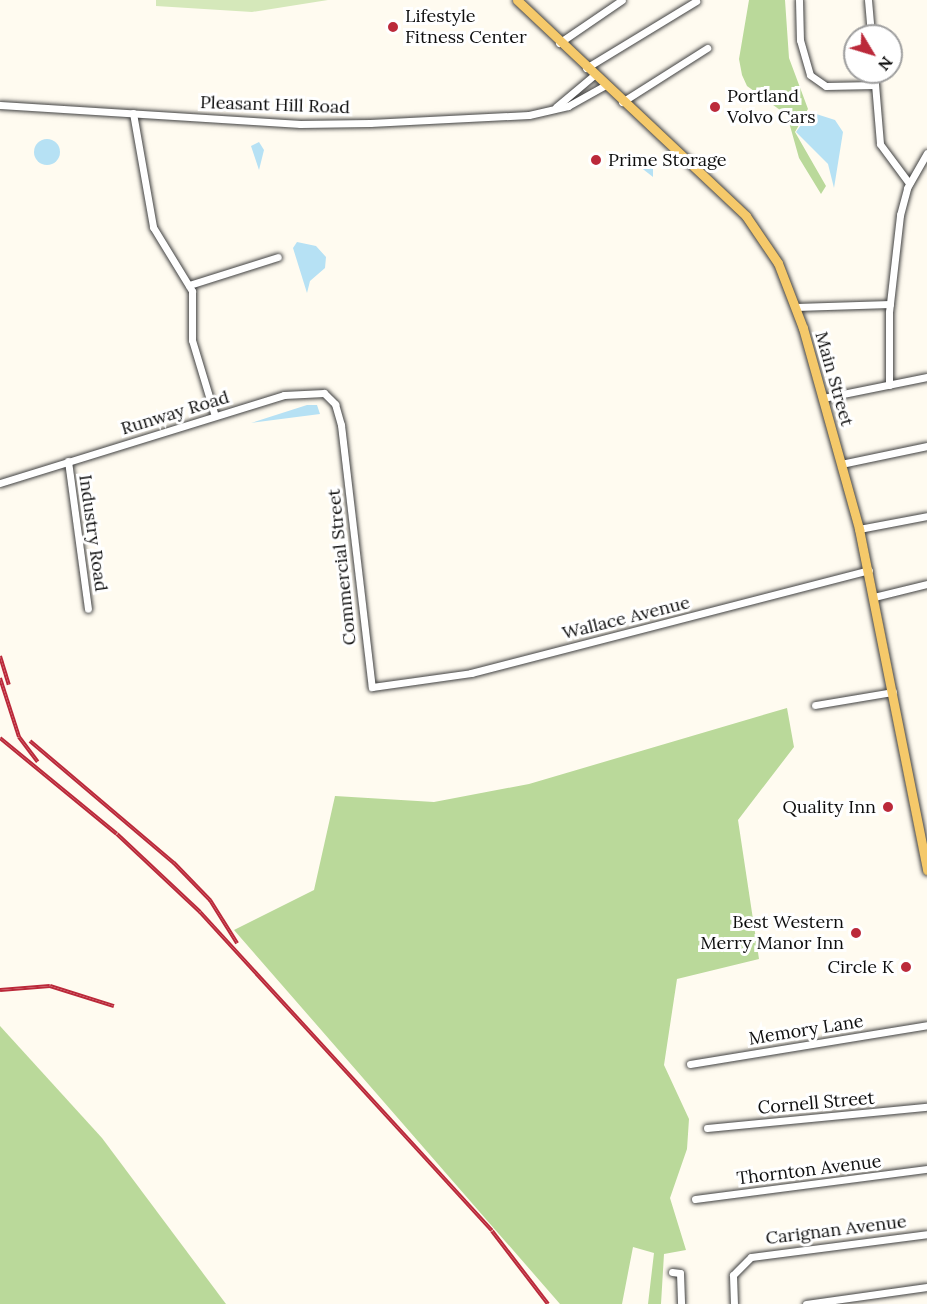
<!DOCTYPE html>
<style>
body{margin:0}
#map{position:relative;width:927px;height:1304px;overflow:hidden;background:#fffbf0;font-family:Lora,serif}
div>[style]{position:absolute}
.green>*{inset:0;background:#d5e8ba}
.forest>*{inset:0;background:#bad99a}
.water>*{inset:0;background:#b6e1f4}
.round{border-radius:50%}
.roads{filter:drop-shadow(0 0 2px #414141) drop-shadow(0 0 2px #414141)}
.minor>*{height:7px;margin:-3.5px;padding:0 3.5px;transform-origin:3.5px;border-radius:3.5px;background:#fff}
.major>*{height:9px;margin:-4.5px;padding:0 4.5px;transform-origin:4.5px;border-radius:4.5px;background:#f5c96a}
.rail>*{height:4px;margin-top:-2px;transform-origin:0;background:repeating-linear-gradient(90deg,#fff 0 4.5px,#bb293a 0 9px);box-sizing:border-box;border-block:2px solid #bb293a}
.dots>*{width:16px;height:16px;translate:-50% -50%;box-sizing:border-box;border:3px solid #fff;border-radius:50%}
span{translate:-50% -50%;white-space:nowrap;text-align:center;line-height:1.15;-webkit-text-stroke:6px #fff;paint-order:stroke}
.poi-label{font-size:18px;color:#0e0e0e}
.left{translate:0 -50%;text-align:left}
.right{translate:-100% -50%;text-align:right}
.street-label{font-size:18px;color:#0e0e0e}
.north{position:absolute;left:843px;top:24px;width:60px;height:60px;box-sizing:border-box;background:#fff;border:2px solid #9f9f9f;border-radius:50%;rotate:128deg;font-size:16px;font-weight:700;line-height:24px;text-align:center;color:#0e0e0e}
.north::after{content:'';display:block;margin:auto;width:21px;height:27px;background:#bb293a;clip-path:polygon(50% 0,100% 100%,50% 72%,0 100%)}
</style>
<div id="map">
<div class="green">
<div style="clip-path:polygon(156px 0,328px 0,252px 12px,156px 6px)"></div>
</div>
<div class="forest">
<div style="clip-path:polygon(749px 0,785px 0,789px 58px,808px 109px,795px 132px,826px 186px,821px 194px,799px 158px,787px 115px,747px 86px,742px 75px,739px 59px)"></div>
<div style="clip-path:polygon(787px 708px,794px 747px,738px 820px,759px 959px,677px 979px,664px 1065px,689px 1119px,687px 1149px,670px 1198px,686px 1250px,664px 1254px,661px 1304px,648px 1304px,654px 1253px,633px 1247px,622px 1304px,560px 1304px,234px 930px,314px 890px,335px 796px,434px 802px,529px 784px)"></div>
<div style="clip-path:polygon(0 1026px,102px 1138px,226px 1304px,0 1304px)"></div>
</div>
<div class="water">
<div style="clip-path:polygon(810px 112px,835px 120px,843px 132px,834px 188px,828px 164px,796px 132px)"></div>
<div class="round" style="left:34px;top:139px;width:26px;height:26px"></div>
<div style="clip-path:polygon(259px 142px,264px 150px,259px 170px,251px 146px)"></div>
<div style="clip-path:polygon(632px 154px,653px 162px,653px 177px,630px 159px)"></div>
<div style="clip-path:polygon(297px 242px,316px 246px,326px 257px,325px 268px,310px 281px,307px 293px,293px 248px)"></div>
<div style="clip-path:polygon(307px 405px,317px 405px,320px 414px,251px 423px)"></div>
</div>
<div class="roads">
<div class="minor">
<div style="left:799px;top:0;width:40px;rotate:88.6deg"></div>
<div style="left:800px;top:40px;width:36px;rotate:74deg"></div>
<div style="left:810px;top:75px;width:19px;rotate:35deg"></div>
<div style="left:826px;top:86px;width:49px;rotate:-1.2deg"></div>
<div style="left:868px;top:0;width:36px;rotate:85deg"></div>
<div style="left:559px;top:43px;width:76px;rotate:-34.3deg"></div>
<div style="left:586px;top:68px;width:129px;rotate:-31.3deg"></div>
<div style="left:874px;top:72px;width:72px;rotate:85.2deg"></div>
<div style="left:880px;top:144px;width:49px;rotate:53.4deg"></div>
<div style="left:622px;top:102px;width:101px;rotate:-32.4deg"></div>
<div style="left:0;top:105px;width:301px;rotate:3.6deg"></div>
<div style="left:300px;top:124px;width:70px;rotate:-0.8deg"></div>
<div style="left:370px;top:123px;width:159px;rotate:-2.9deg"></div>
<div style="left:529px;top:115px;width:40px;rotate:-13deg"></div>
<div style="left:568px;top:106px;width:41px;rotate:-29.1deg"></div>
<div style="left:556px;top:107px;width:48px;rotate:-40deg"></div>
<div style="left:133px;top:113px;width:116px;rotate:80deg"></div>
<div style="left:153px;top:227px;width:75px;rotate:58.6deg"></div>
<div style="left:192px;top:291px;width:49px;rotate:90deg"></div>
<div style="left:192px;top:340px;width:79px;rotate:73.2deg"></div>
<div style="left:189px;top:285px;width:93px;rotate:-17.5deg"></div>
<div style="left:796px;top:307px;width:94px;rotate:-1.8deg"></div>
<div style="left:889px;top:385px;width:73px;rotate:-90deg"></div>
<div style="left:889px;top:312px;width:98px;rotate:-83.5deg"></div>
<div style="left:900px;top:215px;width:28px;rotate:-75deg"></div>
<div style="left:907px;top:188px;width:40px;rotate:-60.3deg"></div>
<div style="left:823px;top:398px;width:106px;rotate:-11.4deg"></div>
<div style="left:68px;top:461px;width:149px;rotate:82.3deg"></div>
<div style="left:841px;top:464px;width:88px;rotate:-11.8deg"></div>
<div style="left:0;top:483px;width:297px;rotate:-17.2deg"></div>
<div style="left:284px;top:395px;width:40px;rotate:-2.9deg"></div>
<div style="left:324px;top:393px;width:16px;rotate:45deg"></div>
<div style="left:335px;top:404px;width:22px;rotate:74deg"></div>
<div style="left:341px;top:425px;width:264px;rotate:83.3deg"></div>
<div style="left:372px;top:687px;width:100px;rotate:-8deg"></div>
<div style="left:471px;top:673px;width:411px;rotate:-14.5deg"></div>
<div style="left:859px;top:529px;width:69px;rotate:-10.8deg"></div>
<div style="left:874px;top:597px;width:55px;rotate:-13.8deg"></div>
<div style="left:815px;top:705px;width:79px;rotate:-9.5deg"></div>
<div style="left:690px;top:1064px;width:240px;rotate:-9.3deg"></div>
<div style="left:707px;top:1128px;width:221px;rotate:-5.5deg"></div>
<div style="left:695px;top:1199px;width:234px;rotate:-7.4deg"></div>
<div style="left:672px;top:1272px;width:8px;rotate:7deg"></div>
<div style="left:680px;top:1273px;width:31px;rotate:88deg"></div>
<div style="left:734px;top:1304px;width:29px;rotate:-92deg"></div>
<div style="left:733px;top:1275px;width:25px;rotate:-45deg"></div>
<div style="left:751px;top:1257px;width:177px;rotate:-7.4deg"></div>
<div style="left:806px;top:1304px;width:122px;rotate:-8deg"></div>
</div>
<div class="major">
<div style="left:517px;top:0;width:315px;rotate:43.3deg"></div>
<div style="left:746px;top:216px;width:57px;rotate:55.8deg"></div>
<div style="left:778px;top:263px;width:70px;rotate:69deg"></div>
<div style="left:803px;top:328px;width:209px;rotate:74.4deg"></div>
<div style="left:859px;top:529px;width:348px;rotate:78.7deg"></div>
</div>
</div>
<div class="rail">
<div style="left:0;top:656px;width:30px;rotate:73deg"></div>
<div style="left:0;top:678px;width:62px;rotate:72.1deg"></div>
<div style="left:19px;top:737px;width:31px;rotate:53deg"></div>
<div style="left:0;top:738px;width:151px;rotate:39.4deg"></div>
<div style="left:117px;top:834px;width:114px;rotate:43.2deg"></div>
<div style="left:200px;top:912px;width:432px;rotate:47.5deg"></div>
<div style="left:492px;top:1231px;width:92px;rotate:52.5deg"></div>
<div style="left:30px;top:741px;width:189px;rotate:40.3deg"></div>
<div style="left:174px;top:863px;width:52px;rotate:45.8deg"></div>
<div style="left:210px;top:900px;width:51px;rotate:57.9deg"></div>
<div style="left:0;top:990px;width:50px;rotate:-4.6deg"></div>
<div style="left:50px;top:986px;width:67px;rotate:17.4deg"></div>
</div>
<div class="dots">
<div style="left:393px;top:27px;background:#bb293a"></div>
<div style="left:715px;top:107px;background:#bb293a"></div>
<div style="left:596px;top:160px;background:#bb293a"></div>
<div style="left:888px;top:807px;background:#bb293a"></div>
<div style="left:856px;top:933px;background:#bb293a"></div>
<div style="left:906px;top:967px;background:#bb293a"></div>
</div>
<div class="poi-label">
<span class="left" style="left:405px;top:27px">Lifestyle<br>Fitness Center</span>
<span class="left" style="left:727px;top:107px">Portland<br>Volvo Cars</span>
<span class="left" style="left:608px;top:160px">Prime Storage</span>
<span class="right" style="left:876px;top:807px">Quality Inn</span>
<span class="right" style="left:844px;top:933px">Best Western<br>Merry Manor Inn</span>
<span class="right" style="left:894px;top:967px">Circle K</span>
</div>
<div class="street-label">
<span style="left:275px;top:105px;rotate:2deg">Pleasant Hill Road</span>
<span style="left:834px;top:379px;rotate:74deg">Main Street</span>
<span style="left:175px;top:413px;rotate:-17deg">Runway Road</span>
<span style="left:93px;top:533px;rotate:82deg">Industry Road</span>
<span style="left:342px;top:567px;rotate:-96deg">Commercial Street</span>
<span style="left:626px;top:618px;rotate:-14deg">Wallace Avenue</span>
<span style="left:806px;top:1030px;rotate:-9deg">Memory Lane</span>
<span style="left:816px;top:1103px;rotate:-5deg">Cornell Street</span>
<span style="left:809px;top:1170px;rotate:-7deg">Thornton Avenue</span>
<span style="left:836px;top:1230px;rotate:-7deg">Carignan Avenue</span>
</div>
<div class="north">N</div>
</div>
